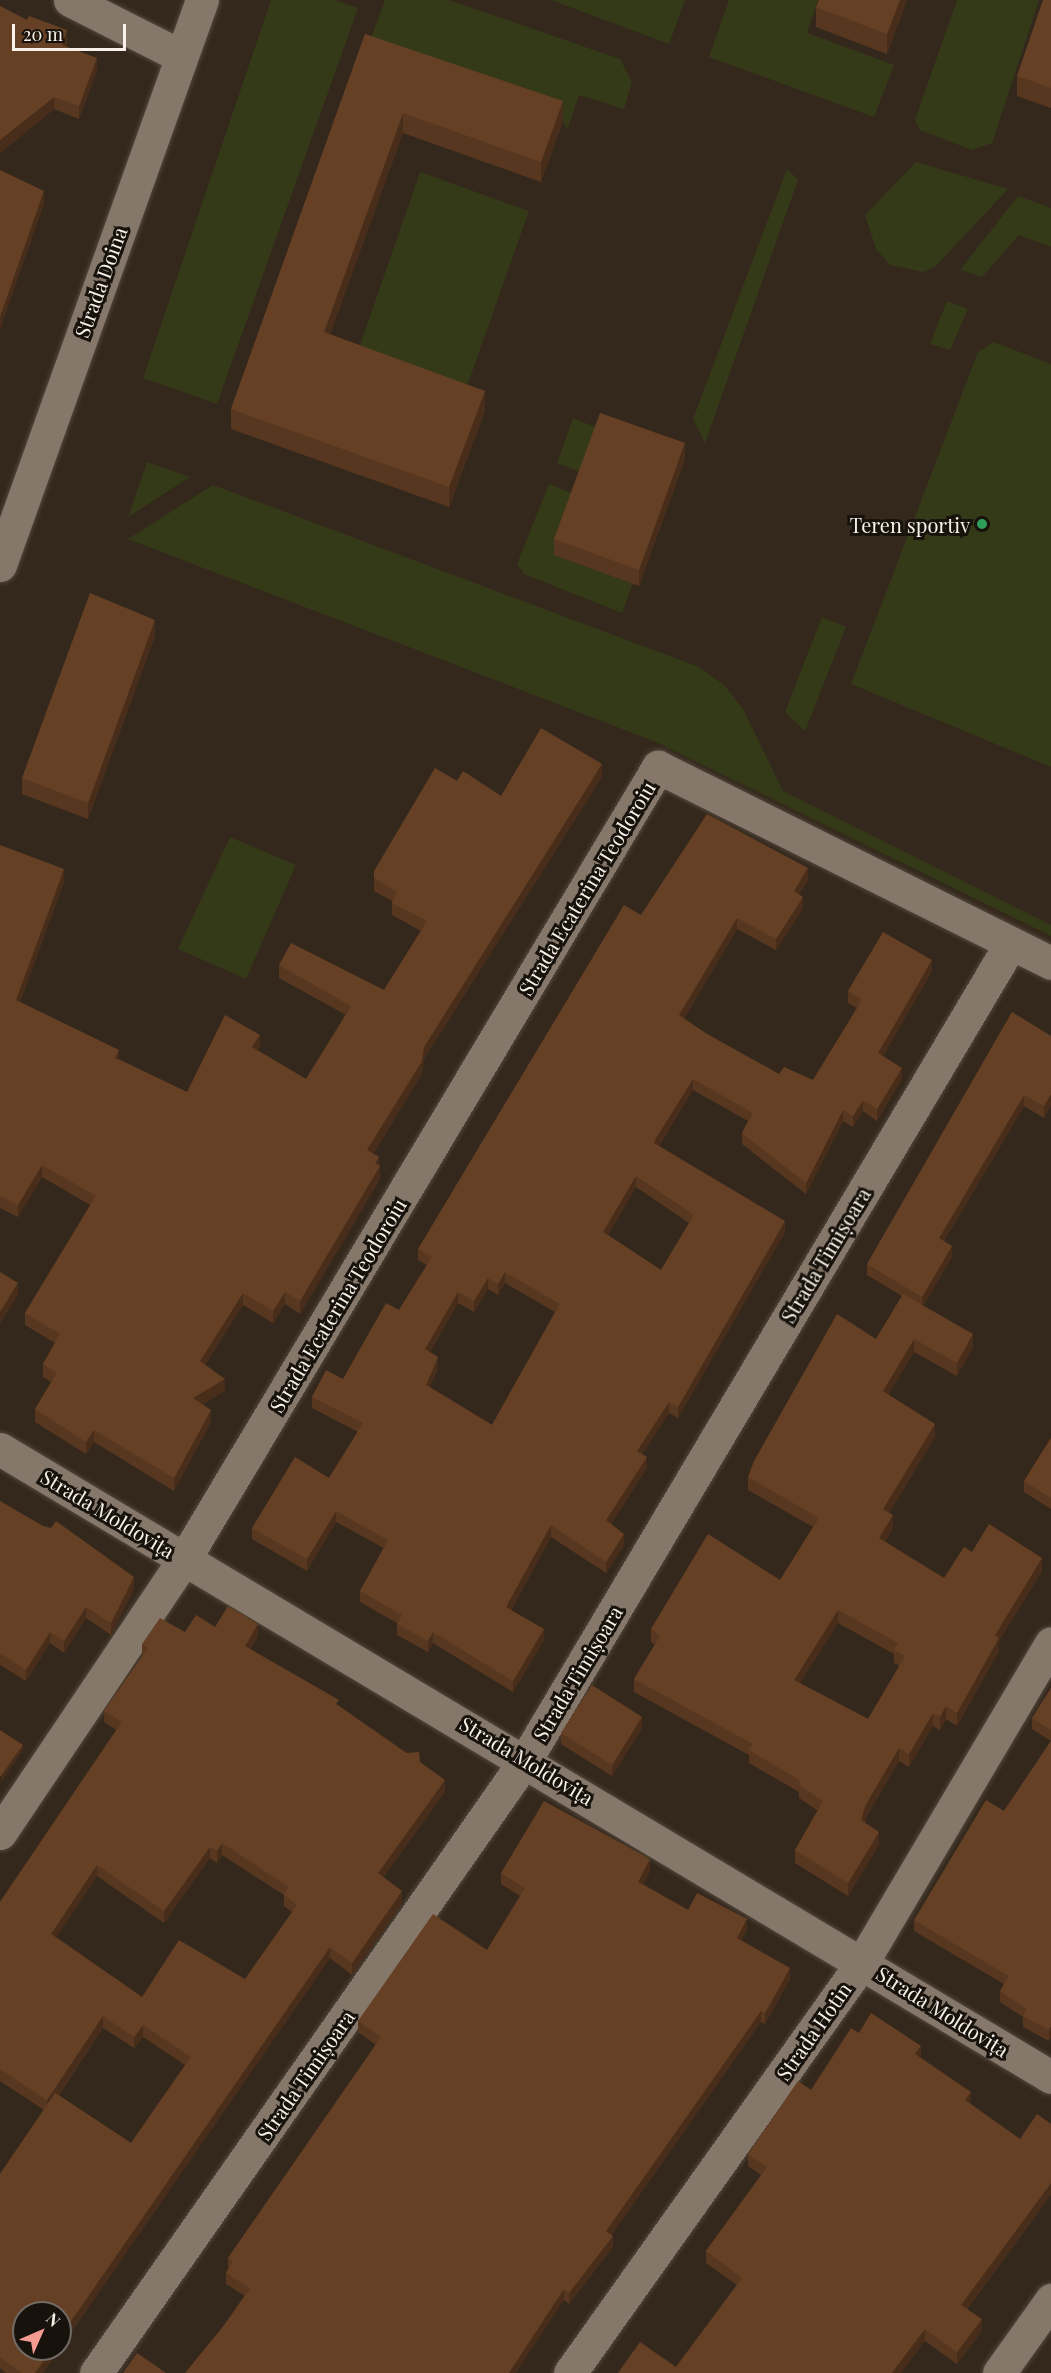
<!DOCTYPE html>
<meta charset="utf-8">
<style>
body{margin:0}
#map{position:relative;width:1051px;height:2373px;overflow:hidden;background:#34281c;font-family:"Playfair Display",serif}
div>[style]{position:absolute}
.green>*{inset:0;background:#343917}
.roads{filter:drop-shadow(0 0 2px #51473c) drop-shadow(0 0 2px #51473c)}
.street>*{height:33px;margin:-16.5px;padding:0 16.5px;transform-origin:16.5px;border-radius:16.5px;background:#857769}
.secondary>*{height:33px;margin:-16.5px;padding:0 16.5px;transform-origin:16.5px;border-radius:16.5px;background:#857769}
.wall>*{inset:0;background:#583720}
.shaded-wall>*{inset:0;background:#472d1a}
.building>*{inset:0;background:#664025}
.dots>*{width:16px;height:16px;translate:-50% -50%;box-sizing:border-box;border:3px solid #18120d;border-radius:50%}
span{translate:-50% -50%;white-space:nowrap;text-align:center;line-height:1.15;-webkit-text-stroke:6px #18120d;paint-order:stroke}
.street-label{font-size:20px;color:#f9f1e9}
.poi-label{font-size:20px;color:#f9f1e9}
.right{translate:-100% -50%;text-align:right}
.north{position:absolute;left:12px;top:2301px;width:60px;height:60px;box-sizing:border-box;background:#18120d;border:2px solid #726b65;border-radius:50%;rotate:45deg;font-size:16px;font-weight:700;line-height:24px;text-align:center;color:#f9f1e9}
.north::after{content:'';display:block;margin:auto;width:21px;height:27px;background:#f59c92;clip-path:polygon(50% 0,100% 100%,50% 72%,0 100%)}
.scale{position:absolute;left:12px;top:24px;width:114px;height:27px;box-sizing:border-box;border:3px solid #f9f1e9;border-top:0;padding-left:8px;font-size:18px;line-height:21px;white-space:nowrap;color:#f9f1e9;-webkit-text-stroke:4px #18120d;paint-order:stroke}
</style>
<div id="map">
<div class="green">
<div style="clip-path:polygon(271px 0,334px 0,358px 8px,217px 404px,143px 378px)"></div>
<div style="clip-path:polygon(385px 0,449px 0,620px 59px,632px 82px,624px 109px,579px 95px,567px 130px,563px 121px,365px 54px)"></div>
<div style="clip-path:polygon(551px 0,685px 0,669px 44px)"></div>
<div style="clip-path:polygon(729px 0,818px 0,807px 33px,894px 65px,874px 117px,709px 57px)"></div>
<div style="clip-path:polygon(957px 0,1039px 0,992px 143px,972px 150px,920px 130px,915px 120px)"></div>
<div style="clip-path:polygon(916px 162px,1008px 189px,936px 266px,923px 272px,890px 265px,876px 249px,865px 215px)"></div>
<div style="clip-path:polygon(787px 169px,798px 180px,705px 443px,693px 419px)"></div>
<div style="clip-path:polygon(420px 172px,529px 211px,466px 389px,358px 351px)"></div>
<div style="clip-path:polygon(1018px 196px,1051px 208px,1051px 247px,1019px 235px,982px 277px,960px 270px)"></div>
<div style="clip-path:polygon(947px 301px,968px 309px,950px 350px,930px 344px)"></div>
<div style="clip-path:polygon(994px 342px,1051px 364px,1051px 767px,851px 684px,978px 352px)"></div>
<div style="clip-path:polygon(573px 418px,600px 429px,583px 473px,557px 463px)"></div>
<div style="clip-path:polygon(147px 462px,190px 477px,128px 517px)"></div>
<div style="clip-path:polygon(549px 484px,576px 495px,554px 555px,633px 583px,622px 613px,524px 574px,517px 564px)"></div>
<div style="clip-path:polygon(213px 485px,699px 667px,724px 685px,743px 709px,783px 791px,1051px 925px,1051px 936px,656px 742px,128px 539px)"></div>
<div style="clip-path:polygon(822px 617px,846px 627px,805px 731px,785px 712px)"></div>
<div style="clip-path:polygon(230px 837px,296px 865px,246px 979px,178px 949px)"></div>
</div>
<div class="roads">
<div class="street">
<div style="left:70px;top:0;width:124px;rotate:26.8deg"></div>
<div style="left:0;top:1449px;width:1224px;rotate:30.86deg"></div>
<div style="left:0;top:1833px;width:331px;rotate:-56.1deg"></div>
<div style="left:185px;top:1558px;width:922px;rotate:-59.12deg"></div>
<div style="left:658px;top:767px;width:439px;rotate:26.5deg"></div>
<div style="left:96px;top:2373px;width:750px;rotate:-55deg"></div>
<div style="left:526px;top:1759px;width:949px;rotate:-59.27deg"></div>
<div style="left:570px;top:2373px;width:506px;rotate:-54.58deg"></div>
<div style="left:863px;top:1961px;width:369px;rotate:-59.4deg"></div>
<div style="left:999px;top:2373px;width:90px;rotate:-54.5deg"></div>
</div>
<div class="secondary">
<div style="left:0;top:565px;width:600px;rotate:-70.33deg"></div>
</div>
</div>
<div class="wall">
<div style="clip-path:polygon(907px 0,887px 54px,816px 27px,816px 7px)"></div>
<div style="clip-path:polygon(1051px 0,1051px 108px,1017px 96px,1017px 76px)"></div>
<div style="clip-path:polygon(0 6px,67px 42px,66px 46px,97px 70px,79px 119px,54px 109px,0 153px)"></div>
<div style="clip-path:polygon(365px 34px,563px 121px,541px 182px,403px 133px,330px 334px,485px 411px,449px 507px,231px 429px,231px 409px)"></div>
<div style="clip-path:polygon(685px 459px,639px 586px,554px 555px,554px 539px)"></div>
<div style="clip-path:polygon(155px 636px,88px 819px,22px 794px,22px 778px)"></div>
<div style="clip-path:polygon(602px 777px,424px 1059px,422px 1074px,373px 1154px,379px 1157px,380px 1179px,300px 1314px,285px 1304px,273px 1323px,243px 1305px,205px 1365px,225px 1391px,203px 1404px,211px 1422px,174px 1491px,94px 1442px,86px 1454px,35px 1422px,35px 1409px,51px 1382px,43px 1377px,43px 1364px,55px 1343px,25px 1325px,25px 1313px,90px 1205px,42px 1177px,18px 1217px,0 1208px,0 845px,64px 882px,20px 1002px,119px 1059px,187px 1092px,260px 1047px,257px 1050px,306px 1079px,346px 1015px,279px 978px,279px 965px,384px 990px,421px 931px,392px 915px,392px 901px,374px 891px,374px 871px,457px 781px,501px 796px)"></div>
<div style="clip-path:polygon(evenodd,808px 880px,799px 894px,803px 908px,776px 950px,737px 929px,684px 1019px,707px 1034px,779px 1074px,813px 1080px,857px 1008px,848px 1003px,848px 991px,932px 971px,883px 1056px,902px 1079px,877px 1121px,863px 1111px,853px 1127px,843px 1121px,806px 1194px,742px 1144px,742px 1133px,748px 1121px,693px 1090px,659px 1146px,785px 1232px,678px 1418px,669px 1413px,642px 1454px,647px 1468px,611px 1524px,624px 1545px,606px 1573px,551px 1537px,511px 1610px,544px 1640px,513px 1692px,433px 1643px,428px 1652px,397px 1635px,397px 1623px,360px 1602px,360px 1591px,384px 1548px,336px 1522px,307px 1571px,252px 1539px,252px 1528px,329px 1478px,358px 1432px,312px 1408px,312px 1397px,343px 1379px,399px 1310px,427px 1265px,418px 1260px,418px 1249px,641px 915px,808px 880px,636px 1187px,689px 1223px,661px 1270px,608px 1235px,636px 1187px,808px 880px,505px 1283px,555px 1312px,492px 1425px,430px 1387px,438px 1368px,430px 1352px,458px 1303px,474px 1312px,488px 1289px,498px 1295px,505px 1283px)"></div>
<div style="clip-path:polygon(evenodd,1051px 1036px,1051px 1105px,1044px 1118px,1024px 1106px,944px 1241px,952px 1257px,923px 1306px,973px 1347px,957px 1376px,914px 1352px,888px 1395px,935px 1437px,889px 1513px,893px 1528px,885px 1542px,944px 1578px,972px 1552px,1042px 1571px,999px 1641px,999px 1651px,957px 1726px,946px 1719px,940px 1730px,933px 1726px,909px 1767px,899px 1761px,865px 1819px,865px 1822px,879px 1845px,848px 1896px,795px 1863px,795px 1850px,818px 1811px,799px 1798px,799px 1792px,749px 1763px,749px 1755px,634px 1692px,634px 1679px,655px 1645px,651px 1642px,651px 1629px,780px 1580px,813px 1527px,748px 1490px,748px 1477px,876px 1339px,902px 1296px,867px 1275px,867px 1264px,1051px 1036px,838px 1623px,894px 1654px,894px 1663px,900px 1666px,868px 1719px,800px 1683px,838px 1623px)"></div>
<div style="clip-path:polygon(1051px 1438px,1051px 1509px,1024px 1492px,1024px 1481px)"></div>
<div style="clip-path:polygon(0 1501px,134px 1589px,111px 1635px,86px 1618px,64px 1653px,50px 1643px,26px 1681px,0 1665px)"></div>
<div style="clip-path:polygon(evenodd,215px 1627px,258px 1636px,250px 1649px,339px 1706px,420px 1762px,445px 1792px,383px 1877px,402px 1903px,352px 1975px,330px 1958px,43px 2373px,6px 2373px,0 2368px,0 2174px,44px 2110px,0 2081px,0 1902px,116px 1730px,104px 1722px,104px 1711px,142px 1656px,142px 1644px,185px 1632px,215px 1627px,222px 1855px,284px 1895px,284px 1906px,292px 1912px,245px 1979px,142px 1997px,56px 1937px,97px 1876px,164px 1923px,210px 1858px,217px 1863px,222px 1855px,215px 1627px,103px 2028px,134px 2048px,143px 2037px,185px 2065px,131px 2143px,59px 2095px,103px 2028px)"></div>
<div style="clip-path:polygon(1051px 1688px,1051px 2037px,1049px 2041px,1023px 2027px,1023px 2017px,1000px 2002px,1000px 1991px,1004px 1984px,914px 1931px,914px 1920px,1004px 1811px,1051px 1741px,1032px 1729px,1032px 1718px)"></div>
<div style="clip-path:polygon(642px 1728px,612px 1776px,561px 1744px,561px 1733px)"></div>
<div style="clip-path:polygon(650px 1871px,643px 1884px,688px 1910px,747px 1930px,741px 1940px,790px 1979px,765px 2024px,761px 2022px,612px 2234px,613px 2247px,569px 2304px,564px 2300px,225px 2324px,245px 2296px,226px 2284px,226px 2273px,228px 2269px,228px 2258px,376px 2045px,358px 2032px,358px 2021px,487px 1950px,520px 1896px,501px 1884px,501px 1873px)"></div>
<div style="clip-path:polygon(859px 2033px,920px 2058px,971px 2103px,970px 2104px,1020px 2139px,1051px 2124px,1051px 2195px,967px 2309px,982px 2331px,957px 2364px,925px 2341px,676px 2367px,737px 2285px,706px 2263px,706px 2251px,761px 2175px,748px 2166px,748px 2154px,811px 2090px)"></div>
</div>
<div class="shaded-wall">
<div style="clip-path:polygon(900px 0,907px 0,887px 54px,887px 34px)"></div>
<div style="clip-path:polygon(67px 30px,67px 42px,62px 57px,62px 45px)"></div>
<div style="clip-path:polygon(97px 58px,97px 70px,79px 119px,79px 106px)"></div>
<div style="clip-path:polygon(54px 97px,54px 109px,0 153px,0 140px)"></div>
<div style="clip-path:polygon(563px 101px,563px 121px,541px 182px,541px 162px)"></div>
<div style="clip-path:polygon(403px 113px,403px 133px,324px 352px,324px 332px)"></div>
<div style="clip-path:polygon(44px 191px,44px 204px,0 330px,0 317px)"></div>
<div style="clip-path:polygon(485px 391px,485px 411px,449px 507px,449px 487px)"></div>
<div style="clip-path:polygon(685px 443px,685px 459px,639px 586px,639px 570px)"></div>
<div style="clip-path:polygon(155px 620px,155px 636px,88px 819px,88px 803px)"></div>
<div style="clip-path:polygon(602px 764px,602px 777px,424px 1059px,422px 1074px,367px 1163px,367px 1150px,424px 1047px)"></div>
<div style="clip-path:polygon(808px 868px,808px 880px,794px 902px,794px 891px)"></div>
<div style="clip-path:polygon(64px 869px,64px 882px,16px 1012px,16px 1000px)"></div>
<div style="clip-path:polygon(803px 897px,803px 908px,776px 950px,776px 939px)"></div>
<div style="clip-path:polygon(737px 918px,737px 929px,679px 1027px,679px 1015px)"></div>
<div style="clip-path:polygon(932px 960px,932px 971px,878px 1064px,878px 1053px)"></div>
<div style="clip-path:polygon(260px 1035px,260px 1047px,252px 1059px,252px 1047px)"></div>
<div style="clip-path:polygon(119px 1050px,119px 1063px,115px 1058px)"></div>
<div style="clip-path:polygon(902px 1068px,902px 1079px,877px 1121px,877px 1109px)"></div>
<div style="clip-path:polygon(693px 1079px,693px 1090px,656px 1150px,654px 1143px,656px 1138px)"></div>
<div style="clip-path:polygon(1051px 1094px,1051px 1105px,1044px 1118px,1044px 1106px)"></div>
<div style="clip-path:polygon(1024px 1095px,1024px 1106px,939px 1249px,939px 1238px)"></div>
<div style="clip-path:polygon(863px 1100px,863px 1111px,853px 1127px,853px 1116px)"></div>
<div style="clip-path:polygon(843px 1110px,843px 1121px,806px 1194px,806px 1183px)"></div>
<div style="clip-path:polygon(379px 1157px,380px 1179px,300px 1314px,300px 1301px,375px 1163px)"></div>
<div style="clip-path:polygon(42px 1165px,42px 1177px,18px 1217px,18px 1205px)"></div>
<div style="clip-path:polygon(636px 1176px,636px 1187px,603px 1243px,603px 1232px)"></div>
<div style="clip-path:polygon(785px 1221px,785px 1232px,678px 1418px,678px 1407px)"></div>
<div style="clip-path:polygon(952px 1246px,952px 1257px,922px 1308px,922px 1297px)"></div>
<div style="clip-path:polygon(505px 1272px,505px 1283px,498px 1295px,498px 1284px)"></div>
<div style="clip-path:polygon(488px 1278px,488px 1289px,474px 1312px,474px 1301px)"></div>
<div style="clip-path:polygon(18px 1283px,18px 1295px,0 1324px,0 1312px)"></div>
<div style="clip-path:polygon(285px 1292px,285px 1304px,273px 1323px,273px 1311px)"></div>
<div style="clip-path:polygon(458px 1292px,458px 1303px,425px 1360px,425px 1349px)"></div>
<div style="clip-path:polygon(243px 1293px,243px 1305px,200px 1373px,200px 1361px)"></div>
<div style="clip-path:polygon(973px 1334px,973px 1347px,957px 1376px,957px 1363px)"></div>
<div style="clip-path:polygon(914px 1339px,914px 1352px,883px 1404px,883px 1391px)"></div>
<div style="clip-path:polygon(438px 1357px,438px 1368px,426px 1396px,426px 1385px)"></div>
<div style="clip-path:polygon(225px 1379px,225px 1391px,193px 1410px,193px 1398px)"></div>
<div style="clip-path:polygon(669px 1402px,669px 1413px,637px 1462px,637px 1451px)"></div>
<div style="clip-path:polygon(211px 1410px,211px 1422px,174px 1491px,174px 1478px)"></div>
<div style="clip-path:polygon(935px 1424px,935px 1437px,883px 1522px,883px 1509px)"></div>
<div style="clip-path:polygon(94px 1430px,94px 1442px,86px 1454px,86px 1442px)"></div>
<div style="clip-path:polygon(647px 1457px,647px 1468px,606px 1532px,606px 1520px)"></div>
<div style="clip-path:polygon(336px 1511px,336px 1522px,307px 1571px,307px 1559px)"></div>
<div style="clip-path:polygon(893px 1515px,893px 1528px,879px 1551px,879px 1538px)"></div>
<div style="clip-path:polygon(551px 1525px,551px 1537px,506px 1618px,506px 1607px)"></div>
<div style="clip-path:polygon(624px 1534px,624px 1545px,606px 1573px,606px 1562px)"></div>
<div style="clip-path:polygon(1042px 1558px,1042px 1571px,999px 1641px,999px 1651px,957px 1726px,957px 1713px,995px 1635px)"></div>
<div style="clip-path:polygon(134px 1577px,134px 1589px,111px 1635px,111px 1623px)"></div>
<div style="clip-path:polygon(86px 1607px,86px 1618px,64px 1653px,64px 1641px)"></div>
<div style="clip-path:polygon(838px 1610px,838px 1623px,794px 1693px,794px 1680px)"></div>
<div style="clip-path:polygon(258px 1624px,258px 1636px,245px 1658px,245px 1646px)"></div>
<div style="clip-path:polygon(544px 1629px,544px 1640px,513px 1692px,513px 1681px)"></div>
<div style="clip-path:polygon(50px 1632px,50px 1643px,26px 1681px,26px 1670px)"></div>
<div style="clip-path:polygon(433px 1632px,433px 1643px,428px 1652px,428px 1641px)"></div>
<div style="clip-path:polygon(946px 1706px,946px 1719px,940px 1730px,940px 1717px)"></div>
<div style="clip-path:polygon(933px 1713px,933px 1726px,909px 1767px,909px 1754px)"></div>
<div style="clip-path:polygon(642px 1717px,642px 1728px,612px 1776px,612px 1765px)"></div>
<div style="clip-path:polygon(23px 1745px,23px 1750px,1px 1782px,1px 1776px)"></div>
<div style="clip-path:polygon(899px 1748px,899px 1761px,865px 1819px,861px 1833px,861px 1820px,865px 1806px)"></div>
<div style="clip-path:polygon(445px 1780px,445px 1792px,378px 1885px,378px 1873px)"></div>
<div style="clip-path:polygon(879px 1832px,879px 1845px,848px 1896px,848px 1883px)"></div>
<div style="clip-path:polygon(222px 1843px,222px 1855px,217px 1863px,217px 1851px)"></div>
<div style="clip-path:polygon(210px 1847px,210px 1858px,164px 1923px,164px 1911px)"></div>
<div style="clip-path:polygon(650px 1859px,650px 1871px,638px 1893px,638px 1882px)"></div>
<div style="clip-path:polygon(97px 1865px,97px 1876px,51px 1945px,51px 1934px)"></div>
<div style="clip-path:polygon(402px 1891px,402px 1903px,352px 1975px,352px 1963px)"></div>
<div style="clip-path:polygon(747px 1919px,747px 1930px,737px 1949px,737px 1938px)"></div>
<div style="clip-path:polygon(330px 1947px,330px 1958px,60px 2348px,60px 2337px)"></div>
<div style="clip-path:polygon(790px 1968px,790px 1979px,765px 2024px,765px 2013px)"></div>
<div style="clip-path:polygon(761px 2011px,761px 2022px,606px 2242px,606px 2231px)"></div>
<div style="clip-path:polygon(103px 2016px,103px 2028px,47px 2112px,47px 2100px)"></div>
<div style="clip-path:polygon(143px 2025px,143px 2037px,134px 2048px,134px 2037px)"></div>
<div style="clip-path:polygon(1051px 2026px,1051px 2037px,1049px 2041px,1049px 2030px)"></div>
<div style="clip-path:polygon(921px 2046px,921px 2058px,915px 2054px)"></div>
<div style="clip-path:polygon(971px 2092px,971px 2103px,965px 2112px,965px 2100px)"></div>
<div style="clip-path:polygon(1051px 2183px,1051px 2195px,961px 2316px,961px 2305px)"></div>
<div style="clip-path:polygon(613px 2236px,613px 2247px,569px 2304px,569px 2293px)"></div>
<div style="clip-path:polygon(564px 2289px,564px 2300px,516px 2373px,509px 2373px)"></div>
<div style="clip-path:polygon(982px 2319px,982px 2331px,957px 2364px,957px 2352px)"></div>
<div style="clip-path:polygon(925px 2329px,925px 2341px,901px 2373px,892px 2373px)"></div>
<div style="clip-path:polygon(52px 2349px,60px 2349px,43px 2373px,35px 2373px)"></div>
</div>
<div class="building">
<div style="clip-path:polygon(819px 0,900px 0,887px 34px,816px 7px)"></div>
<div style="clip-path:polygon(1043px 0,1051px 0,1051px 88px,1017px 76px)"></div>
<div style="clip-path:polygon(0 6px,27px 20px,29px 16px,67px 30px,62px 45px,97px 58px,79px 106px,54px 97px,0 140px)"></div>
<div style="clip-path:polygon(365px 34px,563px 101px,541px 162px,403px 113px,324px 332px,485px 391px,449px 487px,231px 409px)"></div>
<div style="clip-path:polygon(0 170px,44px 191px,0 317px)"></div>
<div style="clip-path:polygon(600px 413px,685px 443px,639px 570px,554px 539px)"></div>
<div style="clip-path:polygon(90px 593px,155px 620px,88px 803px,22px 778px)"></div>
<div style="clip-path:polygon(541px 728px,602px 764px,424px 1047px,422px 1061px,367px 1150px,379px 1157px,375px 1163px,380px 1166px,300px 1301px,285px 1292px,273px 1311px,243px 1293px,200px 1361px,225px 1379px,193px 1398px,211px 1410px,174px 1478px,94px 1430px,86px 1442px,35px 1409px,57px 1373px,43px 1364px,60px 1334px,25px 1313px,96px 1196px,42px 1165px,18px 1205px,0 1196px,0 845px,64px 869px,16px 1000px,119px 1050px,115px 1058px,187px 1092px,225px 1015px,260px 1035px,252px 1047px,306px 1079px,351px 1006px,279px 965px,291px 943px,384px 990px,427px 921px,392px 903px,397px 892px,374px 878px,374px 871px,435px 768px,457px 781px,463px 771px,501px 796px)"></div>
<div style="clip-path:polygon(evenodd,707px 814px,808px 868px,794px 891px,803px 897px,776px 939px,737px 918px,679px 1015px,707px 1034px,779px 1074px,784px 1067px,813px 1080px,862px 1000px,848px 991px,883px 932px,932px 960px,878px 1053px,902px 1068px,877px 1109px,863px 1100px,853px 1116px,843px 1110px,806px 1183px,742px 1133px,753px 1113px,693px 1079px,656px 1138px,654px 1143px,785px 1221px,678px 1407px,669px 1402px,637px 1451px,647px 1457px,606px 1520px,624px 1534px,606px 1562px,551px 1525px,506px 1607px,544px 1629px,513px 1681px,433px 1632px,428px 1641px,397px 1624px,402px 1615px,360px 1591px,388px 1540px,336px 1511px,307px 1559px,252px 1528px,295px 1457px,329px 1478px,363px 1423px,312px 1397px,326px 1370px,343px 1379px,386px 1303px,399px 1310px,432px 1257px,418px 1249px,624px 905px,641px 915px,707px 814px,636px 1176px,694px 1215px,661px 1270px,603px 1232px,636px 1176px,707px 814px,505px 1272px,560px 1304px,492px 1425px,426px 1385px,438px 1357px,425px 1349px,458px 1292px,474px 1301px,488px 1278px,498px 1284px,505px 1272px)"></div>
<div style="clip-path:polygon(1012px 1012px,1051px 1036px,1051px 1094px,1044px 1106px,1024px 1095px,939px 1238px,952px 1246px,922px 1297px,867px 1264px)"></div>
<div style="clip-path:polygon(0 1272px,18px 1283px,0 1312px)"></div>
<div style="clip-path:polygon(evenodd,903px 1294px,973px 1334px,957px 1363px,914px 1339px,883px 1391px,935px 1424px,883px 1509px,893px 1515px,879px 1538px,944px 1578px,964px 1547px,972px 1552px,989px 1524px,1042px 1558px,995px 1635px,999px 1638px,957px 1713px,946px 1706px,940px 1717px,933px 1713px,909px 1754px,899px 1748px,865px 1806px,861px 1820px,879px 1832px,848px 1883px,795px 1850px,823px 1801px,799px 1785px,801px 1781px,749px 1750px,753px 1744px,634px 1679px,660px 1636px,651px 1629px,708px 1534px,780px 1580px,819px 1518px,748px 1477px,754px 1461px,837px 1314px,876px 1339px,903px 1294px,838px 1610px,898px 1643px,894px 1650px,905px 1656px,868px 1719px,794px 1680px,838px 1610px)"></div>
<div style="clip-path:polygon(1051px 1438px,1051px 1498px,1024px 1481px)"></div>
<div style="clip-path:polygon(0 1501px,43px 1526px,51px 1528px,56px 1521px,134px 1577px,111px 1623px,86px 1607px,64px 1641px,50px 1632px,26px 1670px,0 1653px)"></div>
<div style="clip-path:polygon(evenodd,228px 1606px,258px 1624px,245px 1646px,339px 1700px,336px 1704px,406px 1753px,419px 1752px,420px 1762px,445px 1780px,378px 1873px,402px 1891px,352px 1963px,330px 1947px,60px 2337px,60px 2313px,24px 2313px,24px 2349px,52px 2349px,35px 2373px,22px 2373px,0 2357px,0 2174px,55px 2093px,131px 2143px,191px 2057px,143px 2025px,134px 2037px,103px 2016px,47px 2100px,0 2069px,0 1902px,122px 1722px,104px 1711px,148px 1648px,142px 1644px,160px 1618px,185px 1632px,196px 1615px,215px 1627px,228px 1606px,222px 1843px,289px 1887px,284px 1895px,297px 1905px,245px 1979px,179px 1940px,142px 1997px,51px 1934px,97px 1865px,164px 1911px,210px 1847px,217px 1851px,222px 1843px)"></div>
<div style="clip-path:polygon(592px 1685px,642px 1717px,612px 1765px,561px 1733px)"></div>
<div style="clip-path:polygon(1051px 1688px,1051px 1730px,1032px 1718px)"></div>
<div style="clip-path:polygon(0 1730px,23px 1745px,1px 1776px,0 1776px)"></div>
<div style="clip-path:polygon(1051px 1741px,1051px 2026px,1049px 2030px,1023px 2016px,1027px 2009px,1000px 1991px,1009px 1976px,914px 1920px,986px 1800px,1004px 1811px)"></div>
<div style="clip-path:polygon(544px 1801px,650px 1859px,638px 1882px,688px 1910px,697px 1893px,747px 1919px,737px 1938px,790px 1968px,765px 2013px,761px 2011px,606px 2231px,613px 2236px,569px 2293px,564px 2289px,509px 2373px,185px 2373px,225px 2324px,250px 2288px,226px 2273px,233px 2261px,228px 2258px,381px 2037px,358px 2021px,433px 1914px,487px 1950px,525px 1888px,501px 1873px)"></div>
<div style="clip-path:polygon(871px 2013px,921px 2046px,915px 2054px,971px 2092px,965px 2100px,1020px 2139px,1037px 2114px,1051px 2124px,1051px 2183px,961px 2305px,982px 2319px,957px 2352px,925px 2329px,892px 2373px,618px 2373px,640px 2342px,676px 2367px,742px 2278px,706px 2251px,767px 2167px,748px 2154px,798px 2081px,811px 2090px,851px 2028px,859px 2033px)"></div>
<div style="clip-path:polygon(137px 2353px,166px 2373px,123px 2373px)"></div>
</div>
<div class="dots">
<div style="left:982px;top:524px;background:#2e9e5b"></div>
</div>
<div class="street-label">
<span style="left:100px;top:282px;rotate:-70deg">Strada Doina</span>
<span style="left:586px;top:888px;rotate:-59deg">Strada Ecaterina Teodoroiu</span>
<span style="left:825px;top:1255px;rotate:-59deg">Strada Timișoara</span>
<span style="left:337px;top:1305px;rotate:-59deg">Strada Ecaterina Teodoroiu</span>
<span style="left:108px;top:1513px;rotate:31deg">Strada Moldovița</span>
<span style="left:577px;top:1673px;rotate:-59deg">Strada Timișoara</span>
<span style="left:527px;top:1760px;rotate:31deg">Strada Moldovița</span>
<span style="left:943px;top:2011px;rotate:32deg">Strada Moldovița</span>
<span style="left:813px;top:2031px;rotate:-55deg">Strada Hotin</span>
<span style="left:305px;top:2075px;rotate:-55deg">Strada Timișoara</span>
</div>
<div class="poi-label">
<span class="right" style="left:970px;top:524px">Teren sportiv</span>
</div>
<div class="north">N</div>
<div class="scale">20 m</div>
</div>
